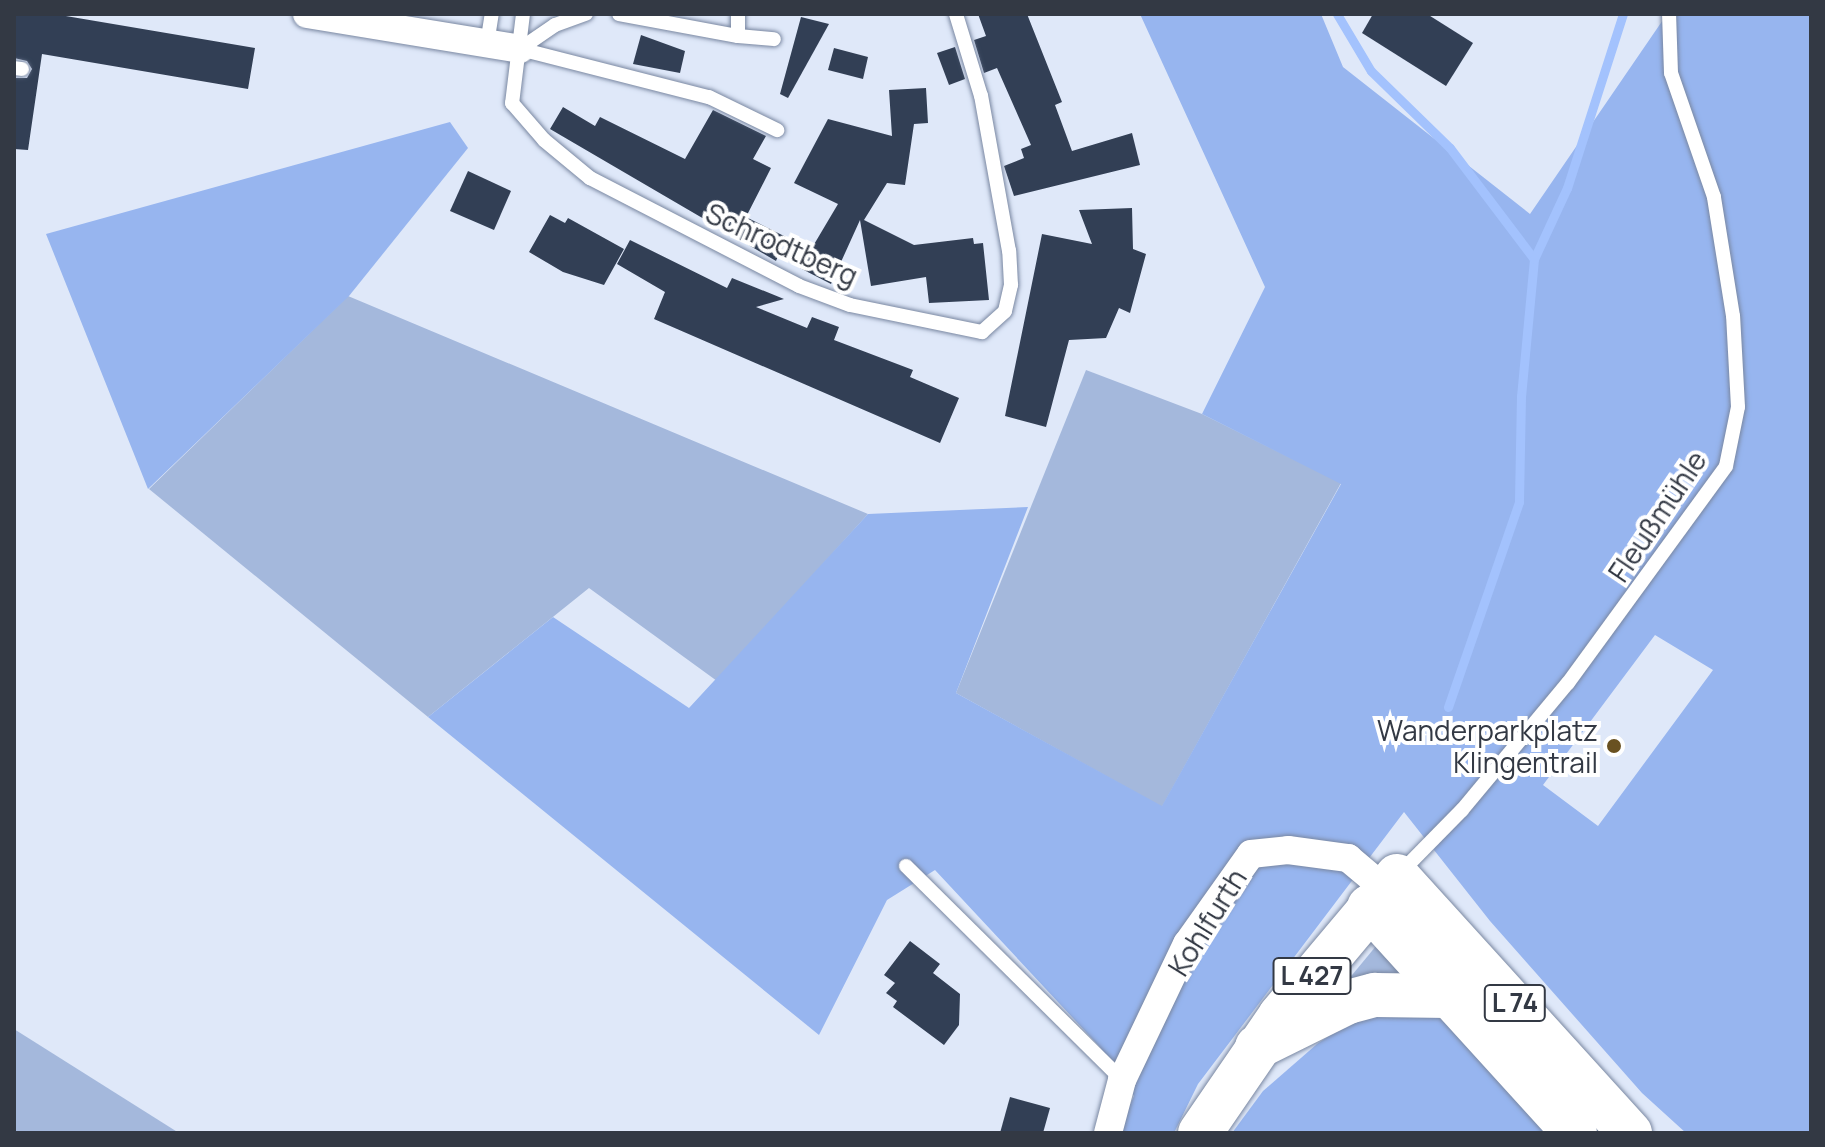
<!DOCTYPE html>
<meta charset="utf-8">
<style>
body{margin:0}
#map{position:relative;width:1825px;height:1147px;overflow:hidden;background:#dfe8f9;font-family:Manrope,sans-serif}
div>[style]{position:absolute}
.green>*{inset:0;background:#a4b8dc}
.forest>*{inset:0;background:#97b5ef}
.stream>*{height:9px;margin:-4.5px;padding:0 4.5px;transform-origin:4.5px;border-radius:4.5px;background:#a3c2fd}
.building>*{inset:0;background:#323f55}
.roads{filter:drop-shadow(0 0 2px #7987a1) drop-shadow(0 0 2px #7987a1)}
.lane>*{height:14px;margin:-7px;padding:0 7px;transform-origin:7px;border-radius:7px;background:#fff}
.street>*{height:28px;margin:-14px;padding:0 14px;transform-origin:14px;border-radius:14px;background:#fff}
.primary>*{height:44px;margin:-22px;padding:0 22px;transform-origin:22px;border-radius:22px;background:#fff}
.highway>*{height:44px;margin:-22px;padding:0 22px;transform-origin:22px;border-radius:22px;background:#fff}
.dots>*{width:22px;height:22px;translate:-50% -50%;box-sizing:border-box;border:4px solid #fff;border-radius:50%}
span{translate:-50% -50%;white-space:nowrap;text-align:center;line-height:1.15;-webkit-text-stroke:8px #fff;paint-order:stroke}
.shield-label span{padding:2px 6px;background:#fff;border:2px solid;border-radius:6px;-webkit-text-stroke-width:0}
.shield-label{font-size:26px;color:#333944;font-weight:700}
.street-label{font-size:28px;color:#333944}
.poi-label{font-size:28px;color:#333944}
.right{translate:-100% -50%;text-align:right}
.frame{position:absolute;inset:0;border:16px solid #333944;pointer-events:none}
</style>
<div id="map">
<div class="green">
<div style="clip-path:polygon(348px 296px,868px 514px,717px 681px,589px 588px,428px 717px,149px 489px)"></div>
<div style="clip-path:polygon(1086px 370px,1202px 414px,1341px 483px,1162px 807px,956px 693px)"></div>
<div style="clip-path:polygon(1381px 940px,1408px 972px,1343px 986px)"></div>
<div style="clip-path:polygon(14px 1029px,179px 1133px,14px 1133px)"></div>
</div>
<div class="forest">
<div style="clip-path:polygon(evenodd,1140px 14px,1321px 14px,1343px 67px,1530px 214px,1667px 14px,1811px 14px,1811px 1133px,1686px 1133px,1642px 1093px,1490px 921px,1404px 812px,1198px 1084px,1174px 1133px,1117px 1133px,1134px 1096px,1099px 1046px,935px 870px,887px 900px,819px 1035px,428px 717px,553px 617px,689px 708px,868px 514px,1028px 507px,956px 693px,1162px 806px,1341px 484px,1202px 414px,1265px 287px,1140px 14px,1655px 635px,1713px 670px,1598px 826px,1543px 785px,1655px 635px)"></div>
<div style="clip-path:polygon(450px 122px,468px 148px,349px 296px,148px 489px,46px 234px)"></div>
<div style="clip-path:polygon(1394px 1010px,1438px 1017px,1480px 1053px,1546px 1133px,1232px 1133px,1263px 1091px,1317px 1044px,1354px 1019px)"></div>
</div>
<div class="stream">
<div style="left:1337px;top:14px;width:66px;rotate:59.2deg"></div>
<div style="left:1371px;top:71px;width:110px;rotate:44.3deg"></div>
<div style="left:1450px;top:148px;width:139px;rotate:52.9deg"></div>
<div style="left:1534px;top:259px;width:138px;rotate:95.4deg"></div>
<div style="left:1521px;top:396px;width:106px;rotate:91.1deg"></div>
<div style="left:1519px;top:502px;width:217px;rotate:109.1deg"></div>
<div style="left:1534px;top:259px;width:78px;rotate:-65.1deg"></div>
<div style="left:1567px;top:188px;width:183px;rotate:-72.2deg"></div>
</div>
<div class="building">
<div style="clip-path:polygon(14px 14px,54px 14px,255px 48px,248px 89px,42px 54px,28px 150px,14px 149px,14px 78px,27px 78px,32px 69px,27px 61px,14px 58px)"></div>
<div style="clip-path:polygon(978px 14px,1027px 14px,1062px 102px,1055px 105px,1072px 151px,1132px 133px,1140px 165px,1014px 196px,1004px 166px,1024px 158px,1021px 149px,1031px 145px,997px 68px,984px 73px,974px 40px,986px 36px)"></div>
<div style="clip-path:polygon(1373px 14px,1427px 14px,1473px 43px,1446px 86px,1362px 33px)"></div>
<div style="clip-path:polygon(801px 17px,829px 24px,788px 98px,780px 94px)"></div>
<div style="clip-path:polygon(641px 35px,685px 51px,680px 73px,633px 64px)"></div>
<div style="clip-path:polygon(955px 47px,965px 79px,949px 85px,937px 53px)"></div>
<div style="clip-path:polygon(834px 48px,868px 57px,863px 79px,828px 70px)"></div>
<div style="clip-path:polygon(926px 88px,928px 123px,914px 124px,905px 185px,887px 183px,864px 220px,914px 245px,973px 238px,974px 244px,983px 243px,989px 300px,929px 303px,926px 277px,871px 286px,860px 220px,831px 284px,800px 268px,838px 204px,794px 183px,828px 119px,892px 136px,889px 90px)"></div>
<div style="clip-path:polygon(563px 107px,595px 126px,600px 117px,685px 159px,713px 110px,766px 136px,753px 159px,771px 168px,746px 217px,786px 237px,776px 261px,550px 129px)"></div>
<div style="clip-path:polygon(468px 171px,511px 191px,494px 230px,450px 211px)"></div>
<div style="clip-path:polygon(1132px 208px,1133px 249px,1146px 254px,1130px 313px,1119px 308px,1106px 338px,1069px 340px,1046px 427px,1005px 416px,1042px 234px,1092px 244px,1079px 210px)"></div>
<div style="clip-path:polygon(550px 215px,565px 223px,568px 218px,624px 249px,604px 285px,563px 272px,529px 252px)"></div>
<div style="clip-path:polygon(630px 240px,727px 288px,732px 278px,784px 299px,756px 307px,807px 328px,812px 317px,839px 327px,834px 340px,913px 370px,910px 377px,959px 398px,940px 443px,654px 319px,665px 292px,617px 264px)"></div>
<div style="clip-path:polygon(910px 941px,940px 964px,933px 973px,960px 994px,959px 1025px,944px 1045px,893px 1007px,897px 1001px,886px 993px,895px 983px,884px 975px)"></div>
<div style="clip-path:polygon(1010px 1097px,1050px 1108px,1043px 1133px,1000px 1133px)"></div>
</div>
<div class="roads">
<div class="lane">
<div style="left:523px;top:14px;width:90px;rotate:97deg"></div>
<div style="left:512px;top:103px;width:49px;rotate:49.1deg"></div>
<div style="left:544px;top:140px;width:60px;rotate:39.6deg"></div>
<div style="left:590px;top:178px;width:235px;rotate:27.3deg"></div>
<div style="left:799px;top:286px;width:54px;rotate:20.4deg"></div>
<div style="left:850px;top:305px;width:135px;rotate:11.6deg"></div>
<div style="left:982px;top:332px;width:31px;rotate:-42deg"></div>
<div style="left:1005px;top:311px;width:27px;rotate:-77deg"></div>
<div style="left:1011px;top:285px;width:34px;rotate:-93deg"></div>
<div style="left:1009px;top:251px;width:158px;rotate:-100.2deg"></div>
<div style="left:981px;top:96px;width:86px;rotate:-107deg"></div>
<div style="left:619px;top:14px;width:121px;rotate:10.5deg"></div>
<div style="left:738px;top:36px;width:22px;rotate:-90deg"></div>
<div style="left:738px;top:36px;width:36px;rotate:5deg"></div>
<div style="left:487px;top:44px;width:30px;rotate:-81deg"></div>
<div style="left:520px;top:49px;width:195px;rotate:14.3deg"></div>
<div style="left:709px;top:97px;width:76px;rotate:25.9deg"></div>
<div style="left:520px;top:49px;width:42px;rotate:-34.4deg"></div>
<div style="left:555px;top:25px;width:33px;rotate:-20deg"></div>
<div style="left:14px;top:68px;width:8px;rotate:7deg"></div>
<div style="left:906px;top:866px;width:304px;rotate:44.7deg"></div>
<div style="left:1400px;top:873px;width:88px;rotate:-45.5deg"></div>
<div style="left:1462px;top:810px;width:165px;rotate:-50.2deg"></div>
<div style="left:1568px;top:683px;width:268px;rotate:-53.9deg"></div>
<div style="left:1726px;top:466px;width:60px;rotate:-78.5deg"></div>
<div style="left:1738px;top:407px;width:91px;rotate:-93.1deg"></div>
<div style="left:1733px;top:316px;width:121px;rotate:-99.1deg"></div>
<div style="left:1714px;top:197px;width:131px;rotate:-109.1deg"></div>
<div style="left:1671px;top:73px;width:59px;rotate:-91.9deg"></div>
</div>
<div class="street">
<div style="left:307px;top:14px;width:216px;rotate:9.3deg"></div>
<div style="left:1108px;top:1133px;width:55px;rotate:-75.2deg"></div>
<div style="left:1122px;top:1080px;width:151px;rotate:-64.5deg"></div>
<div style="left:1187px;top:944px;width:110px;rotate:-54.6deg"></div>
<div style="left:1251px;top:854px;width:37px;rotate:-6deg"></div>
<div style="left:1288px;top:850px;width:61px;rotate:7.6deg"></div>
<div style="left:1348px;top:858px;width:48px;rotate:40deg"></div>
</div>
<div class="primary">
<div style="left:1200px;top:1133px;width:142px;rotate:-55.6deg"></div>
<div style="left:1280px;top:1016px;width:180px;rotate:-50deg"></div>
</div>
<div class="highway">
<div style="left:1397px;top:876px;width:347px;rotate:47.8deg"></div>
<div style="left:1369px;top:907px;width:306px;rotate:47.7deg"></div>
<div style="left:1257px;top:1047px;width:102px;rotate:-26.3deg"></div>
<div style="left:1348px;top:1002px;width:28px;rotate:-15deg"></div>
<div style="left:1375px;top:995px;width:73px;rotate:0.8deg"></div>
</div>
</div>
<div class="dots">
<div style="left:1614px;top:746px;background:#695121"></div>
</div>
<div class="shield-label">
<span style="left:1312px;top:976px">L 427</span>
<span style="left:1515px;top:1003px">L 74</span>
</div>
<div class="street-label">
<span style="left:782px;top:244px;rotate:24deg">Schrodtberg</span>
<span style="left:1657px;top:516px;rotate:-56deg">Fleußmühle</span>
<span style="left:1207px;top:922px;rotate:-58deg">Kohlfurth</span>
</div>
<div class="poi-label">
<span class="right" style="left:1598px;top:746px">Wanderparkplatz<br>Klingentrail</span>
</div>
<div class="frame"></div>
</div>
